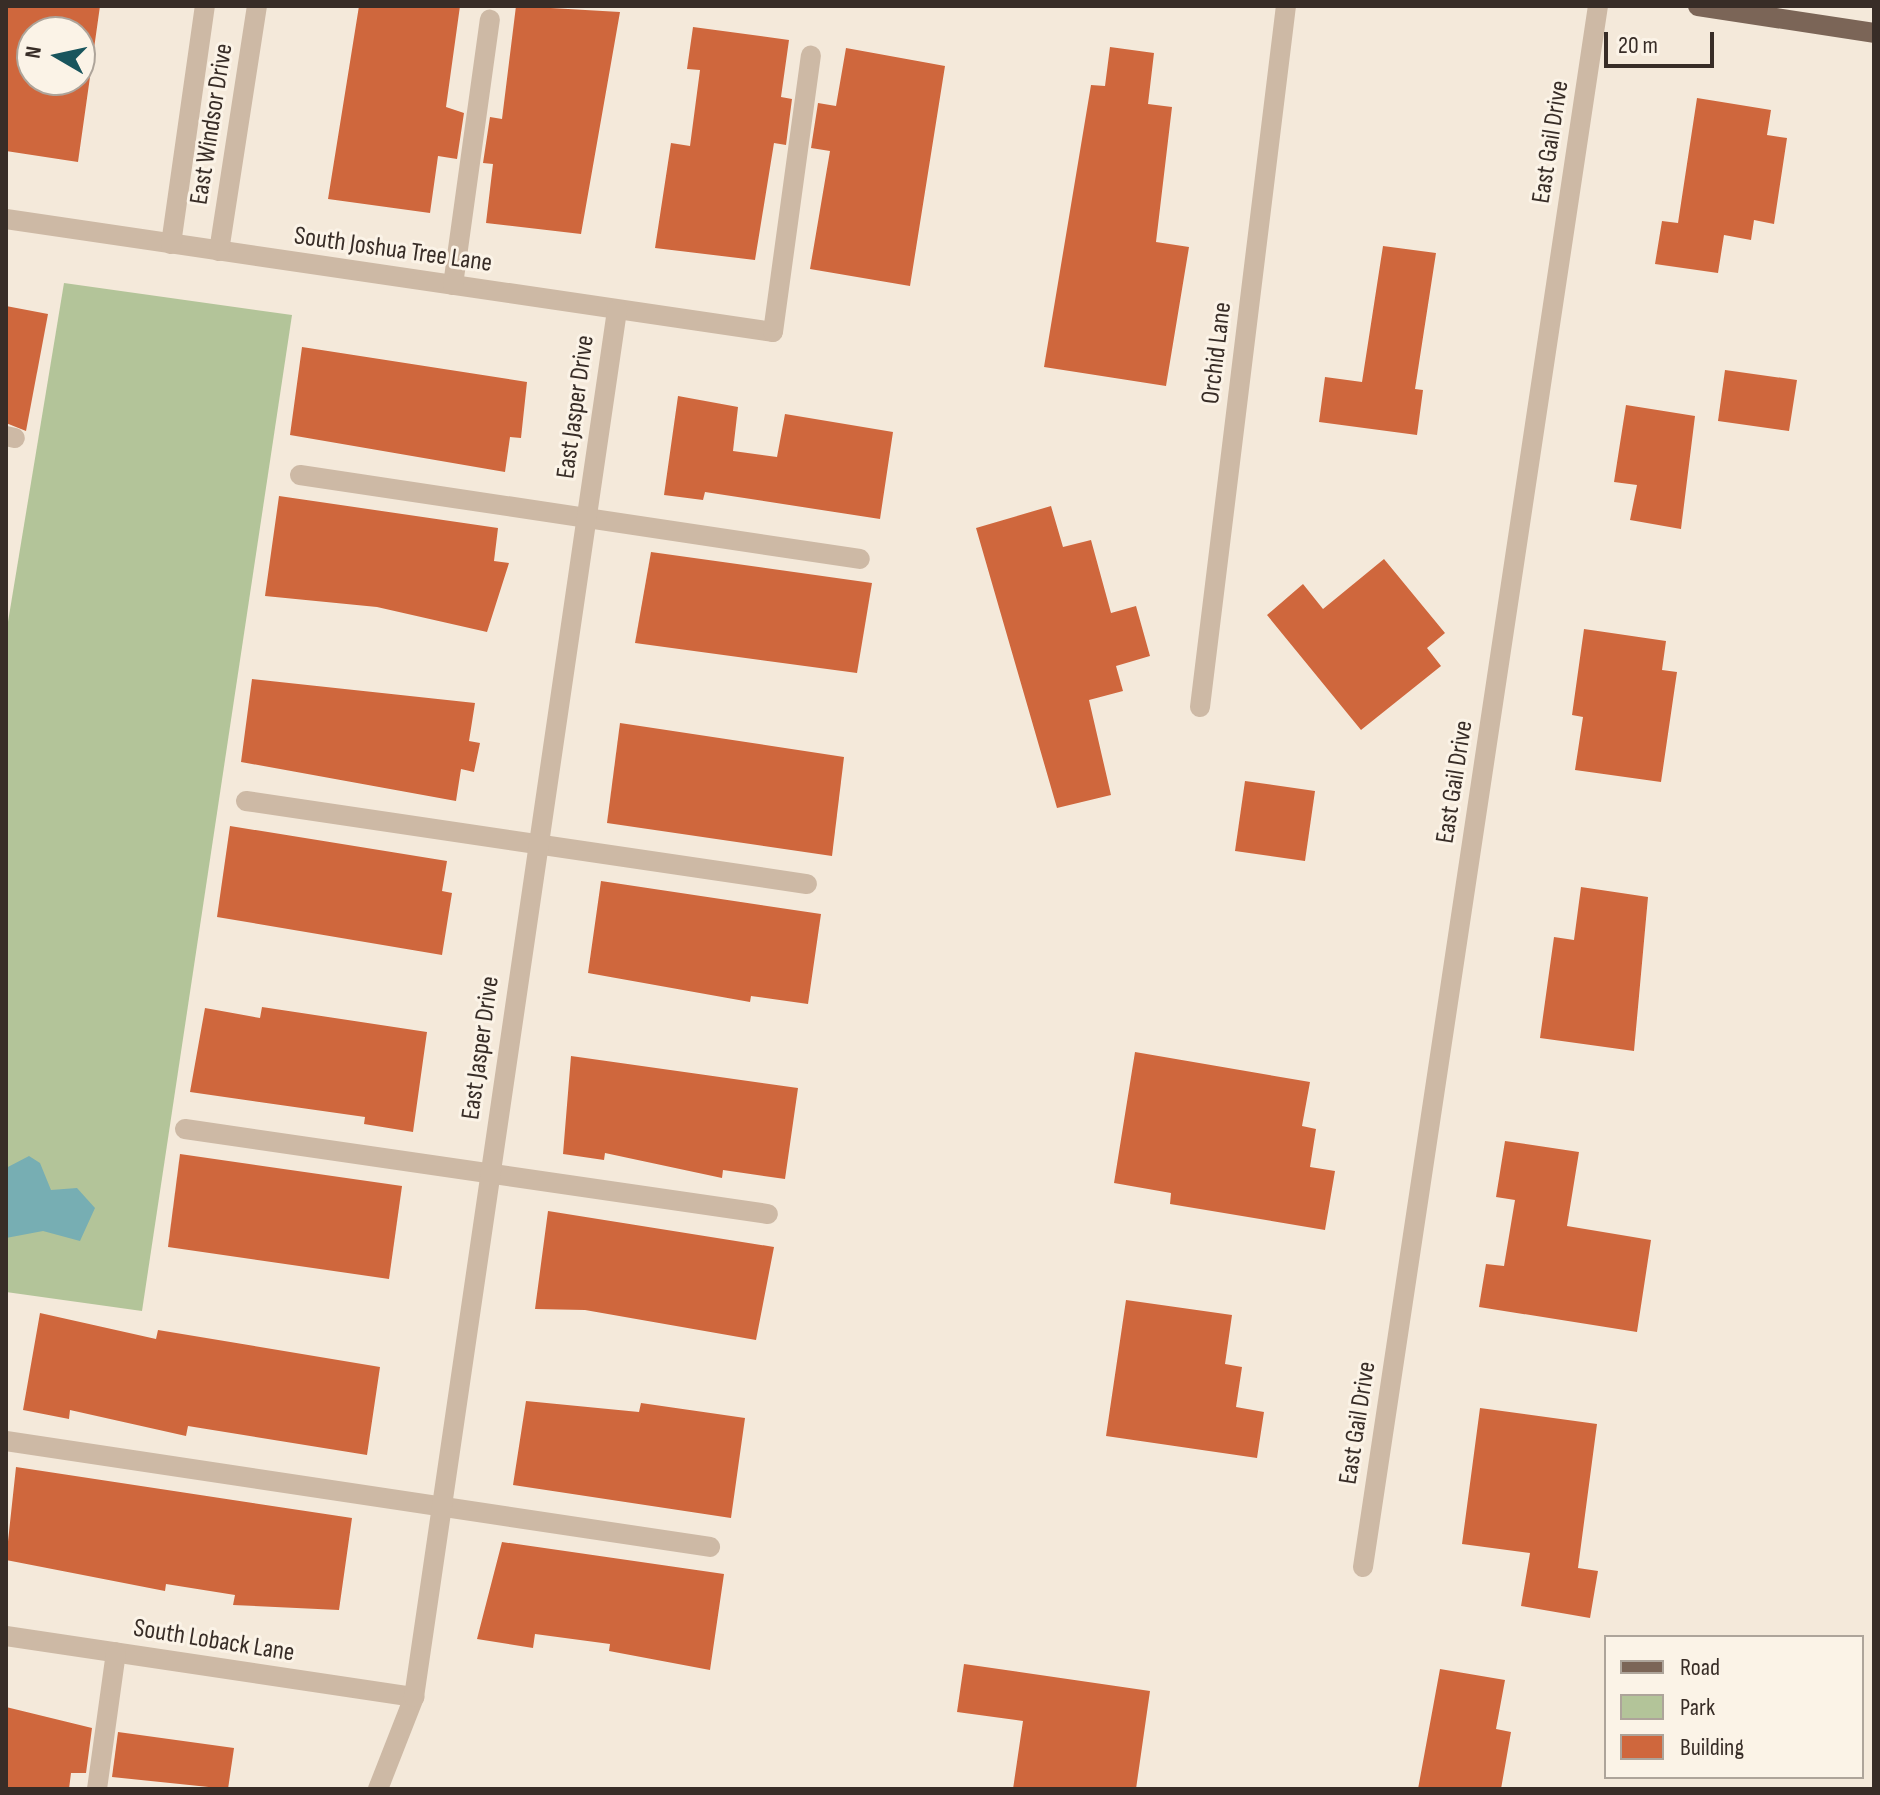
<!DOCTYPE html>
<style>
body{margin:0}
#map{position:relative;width:1880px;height:1795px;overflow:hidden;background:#f4e9da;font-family:"Sofia Sans Condensed",sans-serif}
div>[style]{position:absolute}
.green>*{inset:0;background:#b3c499}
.water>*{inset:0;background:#77aeb3}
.building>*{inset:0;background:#cf673d}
.minor>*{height:20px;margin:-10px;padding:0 10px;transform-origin:10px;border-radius:10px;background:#cdb9a5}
.major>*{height:20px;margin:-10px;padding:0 10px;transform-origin:10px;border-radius:10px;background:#7b6557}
span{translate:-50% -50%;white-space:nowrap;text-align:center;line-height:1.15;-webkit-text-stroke:6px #fbf3e7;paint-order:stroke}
.street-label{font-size:26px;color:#382d27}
.frame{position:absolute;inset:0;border:8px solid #382d27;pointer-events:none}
.legend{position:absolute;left:1604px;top:1635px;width:260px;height:144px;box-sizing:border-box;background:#fbf3e7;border:2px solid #ada49a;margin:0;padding:10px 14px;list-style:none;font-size:24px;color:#382d27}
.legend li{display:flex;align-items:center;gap:16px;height:40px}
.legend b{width:40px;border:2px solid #ada49a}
.north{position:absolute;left:16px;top:16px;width:80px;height:80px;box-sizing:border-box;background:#fbf3e7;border:2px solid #ada49a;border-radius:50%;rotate:279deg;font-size:22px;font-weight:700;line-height:32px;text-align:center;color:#382d27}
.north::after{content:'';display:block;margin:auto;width:28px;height:36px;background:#19555d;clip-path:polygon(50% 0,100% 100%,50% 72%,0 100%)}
.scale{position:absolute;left:1604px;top:32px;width:110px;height:36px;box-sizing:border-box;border:4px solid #382d27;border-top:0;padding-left:10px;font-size:24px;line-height:28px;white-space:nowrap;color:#382d27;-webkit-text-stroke:6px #fbf3e7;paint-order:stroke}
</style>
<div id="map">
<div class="green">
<div style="clip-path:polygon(64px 283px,292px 315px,142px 1311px,6px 1292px,6px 634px)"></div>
</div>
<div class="water">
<div style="clip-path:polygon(29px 1156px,40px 1163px,51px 1190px,77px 1188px,95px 1208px,80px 1241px,43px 1231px,6px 1238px,6px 1168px)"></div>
</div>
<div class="building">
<div style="clip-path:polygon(evenodd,6px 6px,100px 6px,78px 162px,6px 151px,6px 6px,32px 32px,80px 32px,80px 80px,32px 80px,32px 32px)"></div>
<div style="clip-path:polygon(359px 6px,460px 6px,446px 107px,464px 113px,457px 159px,438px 156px,430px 213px,328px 199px)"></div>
<div style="clip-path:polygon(516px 6px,620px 12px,581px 234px,486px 223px,493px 164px,483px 163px,490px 117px,502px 119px)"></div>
<div style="clip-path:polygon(693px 27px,789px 40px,781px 97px,792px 99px,786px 145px,774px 143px,755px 260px,655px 248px,671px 143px,690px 146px,700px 70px,687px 69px)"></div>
<div style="clip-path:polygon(1110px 47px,1154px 53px,1148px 104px,1172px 107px,1156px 242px,1189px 247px,1166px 386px,1044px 367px,1091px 85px,1105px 86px)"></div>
<div style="clip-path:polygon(846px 48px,945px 66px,910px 286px,810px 269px,830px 151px,811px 148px,818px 103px,836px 106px)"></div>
<div style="clip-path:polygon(1697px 98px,1771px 110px,1767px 135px,1787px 138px,1774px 224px,1754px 220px,1751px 240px,1724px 235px,1718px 273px,1655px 264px,1662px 221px,1678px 223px)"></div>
<div style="clip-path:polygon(1383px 246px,1436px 253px,1415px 389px,1423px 390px,1417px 435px,1319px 422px,1325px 377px,1362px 382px)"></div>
<div style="clip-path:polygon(6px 306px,48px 314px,26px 431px,6px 423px)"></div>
<div style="clip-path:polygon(302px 347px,527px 382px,521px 438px,510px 437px,505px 472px,290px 435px)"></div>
<div style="clip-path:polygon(1725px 370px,1797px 380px,1789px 431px,1718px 421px)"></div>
<div style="clip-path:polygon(678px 396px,738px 407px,733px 451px,777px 457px,785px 414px,893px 432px,880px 519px,705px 492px,703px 500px,664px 495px)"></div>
<div style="clip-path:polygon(1626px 405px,1695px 416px,1681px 529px,1630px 520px,1637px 485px,1614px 482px)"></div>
<div style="clip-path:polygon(279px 496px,498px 528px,494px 561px,509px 563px,487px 632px,377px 607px,265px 596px)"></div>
<div style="clip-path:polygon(1051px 506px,1063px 547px,1091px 540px,1111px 613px,1136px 606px,1150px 656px,1116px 666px,1123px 691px,1089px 700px,1111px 795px,1057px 808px,976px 528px)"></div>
<div style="clip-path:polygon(651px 552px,872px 583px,857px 673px,635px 643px)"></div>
<div style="clip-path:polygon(1384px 559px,1445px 633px,1427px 648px,1441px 666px,1361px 730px,1267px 615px,1303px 584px,1323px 609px)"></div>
<div style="clip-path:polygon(1584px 629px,1666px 641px,1662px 670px,1677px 672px,1661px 782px,1575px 770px,1583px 717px,1572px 715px)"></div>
<div style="clip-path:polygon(252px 679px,475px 703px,469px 741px,480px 743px,474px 772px,461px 769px,456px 801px,241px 762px)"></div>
<div style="clip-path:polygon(620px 723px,844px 757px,832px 856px,607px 823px)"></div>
<div style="clip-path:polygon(1245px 781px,1315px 791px,1305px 861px,1235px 851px)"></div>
<div style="clip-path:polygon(230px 826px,447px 861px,442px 891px,452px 893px,442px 955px,217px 917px)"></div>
<div style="clip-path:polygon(601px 881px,821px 914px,808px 1004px,751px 996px,750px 1002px,588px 973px)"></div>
<div style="clip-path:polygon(1581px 887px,1648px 897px,1634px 1051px,1540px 1038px,1554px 937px,1574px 940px)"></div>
<div style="clip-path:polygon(262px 1007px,427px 1032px,413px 1132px,364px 1124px,365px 1117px,190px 1092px,205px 1008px,260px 1018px)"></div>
<div style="clip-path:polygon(1135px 1052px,1310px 1082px,1302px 1126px,1316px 1129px,1310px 1167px,1335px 1171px,1325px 1230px,1170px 1204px,1171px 1193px,1114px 1183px)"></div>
<div style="clip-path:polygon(571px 1056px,798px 1088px,785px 1179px,723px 1170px,722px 1178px,605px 1153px,604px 1160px,563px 1154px)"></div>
<div style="clip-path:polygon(1505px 1141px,1579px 1152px,1567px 1226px,1651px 1240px,1637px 1332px,1479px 1307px,1486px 1264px,1504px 1266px,1515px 1200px,1496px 1197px)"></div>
<div style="clip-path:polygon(180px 1154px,402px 1186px,389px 1279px,168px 1247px)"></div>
<div style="clip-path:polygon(548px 1211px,774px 1247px,756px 1340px,585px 1310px,535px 1309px)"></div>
<div style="clip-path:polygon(1126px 1300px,1232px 1315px,1225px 1364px,1242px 1367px,1236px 1407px,1264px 1412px,1257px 1458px,1106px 1436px)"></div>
<div style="clip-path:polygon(40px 1313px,156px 1339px,158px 1330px,380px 1367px,367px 1455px,188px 1426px,186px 1436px,70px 1410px,69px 1419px,23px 1410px)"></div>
<div style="clip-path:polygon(526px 1401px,639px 1412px,641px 1403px,745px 1418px,731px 1518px,513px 1485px)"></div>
<div style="clip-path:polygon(1480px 1408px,1597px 1424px,1578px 1568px,1598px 1571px,1590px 1618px,1521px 1606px,1530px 1553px,1462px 1544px)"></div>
<div style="clip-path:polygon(16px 1467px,352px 1518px,339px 1610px,233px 1605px,235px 1595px,166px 1584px,165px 1591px,6px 1560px)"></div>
<div style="clip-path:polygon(502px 1542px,724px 1574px,710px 1670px,609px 1651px,610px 1644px,535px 1634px,533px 1648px,477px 1639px)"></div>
<div style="clip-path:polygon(964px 1664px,1150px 1691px,1136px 1789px,1013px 1789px,1023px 1721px,957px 1712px)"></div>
<div style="clip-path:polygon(1440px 1669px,1505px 1680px,1496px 1729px,1511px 1732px,1501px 1789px,1418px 1789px)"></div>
<div style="clip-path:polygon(6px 1707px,92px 1728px,86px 1773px,71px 1773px,69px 1789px,6px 1789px)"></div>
<div style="clip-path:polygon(118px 1732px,234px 1748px,228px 1789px,112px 1777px)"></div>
</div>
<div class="minor">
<div style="left:6px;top:219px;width:775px;rotate:8.38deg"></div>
<div style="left:773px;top:332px;width:279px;rotate:-82.2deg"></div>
<div style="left:171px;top:244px;width:240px;rotate:-81.9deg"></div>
<div style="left:219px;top:251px;width:248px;rotate:-81.2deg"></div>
<div style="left:453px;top:285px;width:268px;rotate:-82.1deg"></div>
<div style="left:6px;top:436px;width:9px;rotate:13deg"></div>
<div style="left:300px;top:475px;width:566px;rotate:8.53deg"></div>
<div style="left:1200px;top:707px;width:706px;rotate:-83.01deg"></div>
<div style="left:246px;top:801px;width:567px;rotate:8.42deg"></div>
<div style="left:185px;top:1129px;width:589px;rotate:8.3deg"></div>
<div style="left:6px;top:1441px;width:712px;rotate:8.56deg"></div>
<div style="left:1363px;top:1567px;width:1579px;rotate:-81.44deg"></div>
<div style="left:6px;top:1636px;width:413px;rotate:8.5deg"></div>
<div style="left:97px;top:1789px;width:138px;rotate:-82.1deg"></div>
<div style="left:378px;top:1789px;width:99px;rotate:-68.6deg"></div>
<div style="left:414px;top:1697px;width:1402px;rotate:-81.67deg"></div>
</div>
<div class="major">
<div style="left:1698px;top:6px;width:178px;rotate:8.7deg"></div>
</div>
<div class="street-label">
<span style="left:212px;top:124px;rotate:-81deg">East Windsor Drive</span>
<span style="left:1551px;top:142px;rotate:-81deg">East Gail Drive</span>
<span style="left:393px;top:250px;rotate:8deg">South Joshua Tree Lane</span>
<span style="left:1217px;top:353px;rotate:-83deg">Orchid Lane</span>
<span style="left:576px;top:407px;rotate:-82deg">East Jasper Drive</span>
<span style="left:1455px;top:782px;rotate:-81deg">East Gail Drive</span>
<span style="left:481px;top:1048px;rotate:-82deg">East Jasper Drive</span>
<span style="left:1358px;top:1423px;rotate:-81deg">East Gail Drive</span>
<span style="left:214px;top:1641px;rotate:9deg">South Loback Lane</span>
</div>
<div class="frame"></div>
<ul class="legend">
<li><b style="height:10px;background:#7b6557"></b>Road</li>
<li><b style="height:22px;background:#b3c499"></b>Park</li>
<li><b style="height:22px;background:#cf673d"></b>Building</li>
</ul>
<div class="north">N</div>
<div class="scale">20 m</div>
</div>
